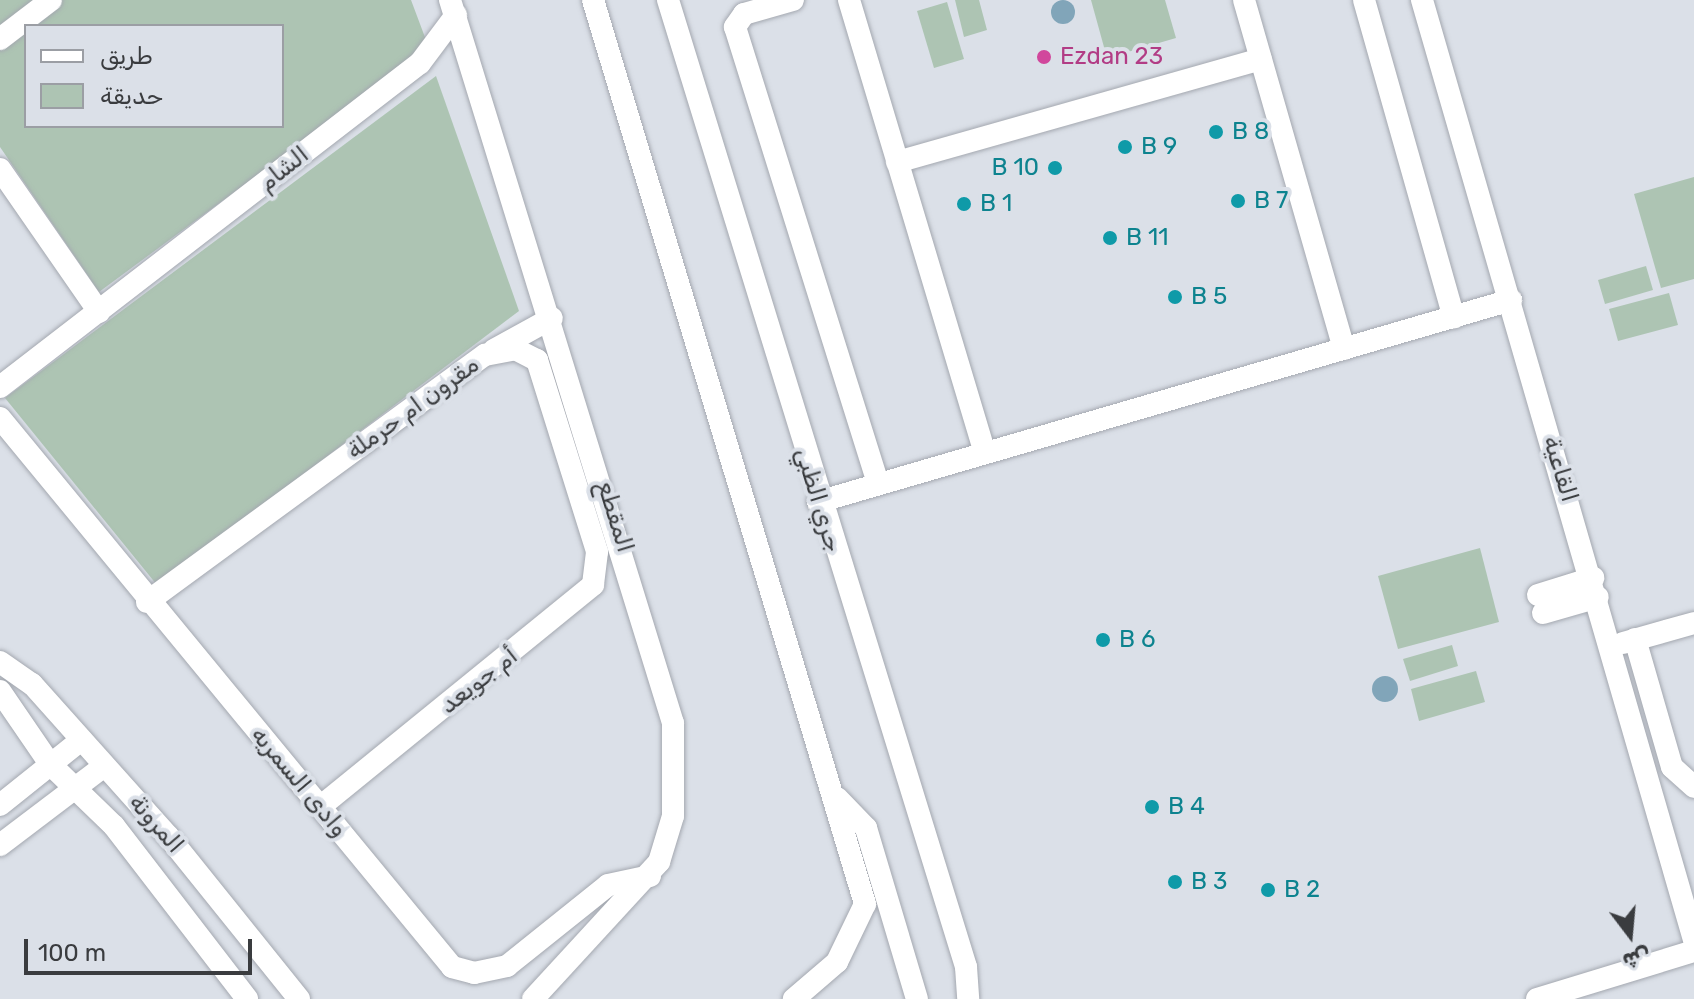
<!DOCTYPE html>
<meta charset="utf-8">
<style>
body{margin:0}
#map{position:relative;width:1694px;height:999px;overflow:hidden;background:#dbe0e8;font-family:Rubik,Cairo,sans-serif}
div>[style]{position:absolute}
.green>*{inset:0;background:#adc4b3}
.water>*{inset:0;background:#81a5b9}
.round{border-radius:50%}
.roads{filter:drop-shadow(0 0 2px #a4a8b0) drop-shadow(0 0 2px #a4a8b0)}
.minor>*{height:22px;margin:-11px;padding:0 11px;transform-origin:11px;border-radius:11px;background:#fff}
.dots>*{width:22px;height:22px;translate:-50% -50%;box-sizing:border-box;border:4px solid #dbe0e8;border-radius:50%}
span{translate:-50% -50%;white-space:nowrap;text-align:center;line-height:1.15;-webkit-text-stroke:8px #dbe0e8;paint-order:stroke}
.hotel-label{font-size:24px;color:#b23c85}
.left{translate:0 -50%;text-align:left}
.culture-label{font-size:24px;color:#0d838f}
.right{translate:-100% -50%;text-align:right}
.street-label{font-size:24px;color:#3a3c3f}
.legend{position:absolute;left:24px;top:24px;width:260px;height:104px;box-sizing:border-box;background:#dbe0e8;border:2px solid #9b9ea4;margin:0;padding:10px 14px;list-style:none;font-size:24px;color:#3a3c3f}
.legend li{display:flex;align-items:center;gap:16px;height:40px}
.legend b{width:40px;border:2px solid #9b9ea4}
.north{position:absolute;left:1590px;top:895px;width:80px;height:80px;-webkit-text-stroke:6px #dbe0e8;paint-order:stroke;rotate:164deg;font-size:22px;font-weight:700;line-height:32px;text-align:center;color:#3a3c3f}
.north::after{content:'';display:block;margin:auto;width:28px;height:36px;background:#3a3c3f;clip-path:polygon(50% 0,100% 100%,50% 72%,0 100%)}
.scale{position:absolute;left:24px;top:939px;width:228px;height:36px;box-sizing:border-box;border:4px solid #3a3c3f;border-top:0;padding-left:10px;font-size:24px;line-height:28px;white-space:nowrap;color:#3a3c3f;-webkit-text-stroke:6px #dbe0e8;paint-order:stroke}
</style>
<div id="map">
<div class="green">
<div style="clip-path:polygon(evenodd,0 0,411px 0,429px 48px,99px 292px,0 147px,0 0,26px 26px,282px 26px,282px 126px,26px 126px,26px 26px)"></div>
<div style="clip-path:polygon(955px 0,979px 0,987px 30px,964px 37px)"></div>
<div style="clip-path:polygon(1091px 0,1165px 0,1176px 38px,1107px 58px)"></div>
<div style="clip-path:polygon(947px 2px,964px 59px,934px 68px,917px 11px)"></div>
<div style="clip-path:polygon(436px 76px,519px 311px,157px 585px,5px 398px)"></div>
<div style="clip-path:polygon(1694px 177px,1694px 279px,1661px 288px,1634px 194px)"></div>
<div style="clip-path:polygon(1646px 266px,1653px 290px,1605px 304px,1598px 280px)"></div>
<div style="clip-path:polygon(1669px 293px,1678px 325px,1618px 341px,1609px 309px)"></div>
<div style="clip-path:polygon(1480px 548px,1499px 622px,1398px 649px,1378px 576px)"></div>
<div style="clip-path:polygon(1452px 645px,1458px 666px,1410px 681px,1403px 659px)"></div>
<div style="clip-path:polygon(1476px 671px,1485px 702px,1419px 721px,1411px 689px)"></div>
</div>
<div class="water">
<div class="round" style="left:1051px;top:0;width:24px;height:24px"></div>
<div class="round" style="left:1372px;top:676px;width:26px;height:26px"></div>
</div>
<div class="roads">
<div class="minor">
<div style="left:450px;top:0;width:757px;rotate:72.86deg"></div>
<div style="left:673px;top:723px;width:93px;rotate:90deg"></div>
<div style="left:673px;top:816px;width:48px;rotate:106.9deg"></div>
<div style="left:659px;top:862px;width:186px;rotate:132.6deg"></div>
<div style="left:593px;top:0;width:944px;rotate:73.25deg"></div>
<div style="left:865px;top:904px;width:64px;rotate:115.8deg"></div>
<div style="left:837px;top:962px;width:57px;rotate:139.3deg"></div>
<div style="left:668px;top:0;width:1012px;rotate:72.87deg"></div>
<div style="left:966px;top:967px;width:32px;rotate:86deg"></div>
<div style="left:793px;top:0;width:51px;rotate:164.1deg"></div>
<div style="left:744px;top:14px;width:16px;rotate:125deg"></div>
<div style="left:735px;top:27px;width:479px;rotate:72.6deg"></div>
<div style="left:849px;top:0;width:473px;rotate:73.3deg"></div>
<div style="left:1244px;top:0;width:363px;rotate:74deg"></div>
<div style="left:1364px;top:0;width:330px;rotate:74.2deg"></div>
<div style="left:1422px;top:0;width:979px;rotate:73.86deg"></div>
<div style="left:0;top:39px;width:64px;rotate:-37.4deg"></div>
<div style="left:897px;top:162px;width:378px;rotate:-15.8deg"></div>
<div style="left:0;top:169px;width:174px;rotate:55.3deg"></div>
<div style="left:494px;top:350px;width:66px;rotate:-28.9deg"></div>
<div style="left:0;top:387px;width:530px;rotate:-37.65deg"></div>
<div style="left:420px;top:63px;width:60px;rotate:-53.1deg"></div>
<div style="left:0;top:418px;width:711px;rotate:50.53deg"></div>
<div style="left:452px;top:967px;width:23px;rotate:15deg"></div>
<div style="left:474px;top:973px;width:34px;rotate:-12deg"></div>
<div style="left:507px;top:966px;width:129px;rotate:-38.7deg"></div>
<div style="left:608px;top:885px;width:43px;rotate:-12.1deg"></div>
<div style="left:818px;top:502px;width:722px;rotate:-16.25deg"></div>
<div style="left:1538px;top:595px;width:58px;rotate:-17.2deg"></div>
<div style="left:147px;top:602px;width:419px;rotate:-36.2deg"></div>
<div style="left:485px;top:355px;width:31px;rotate:-11deg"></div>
<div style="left:515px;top:349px;width:25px;rotate:27deg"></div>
<div style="left:537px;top:360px;width:201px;rotate:72.6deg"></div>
<div style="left:597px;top:552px;width:33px;rotate:97deg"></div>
<div style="left:593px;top:585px;width:350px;rotate:140.9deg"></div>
<div style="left:1543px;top:613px;width:57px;rotate:-16.2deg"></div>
<div style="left:1635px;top:639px;width:133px;rotate:73.9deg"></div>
<div style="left:1672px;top:767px;width:30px;rotate:42deg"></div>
<div style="left:1623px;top:643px;width:74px;rotate:-15.7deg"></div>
<div style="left:0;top:662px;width:39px;rotate:35deg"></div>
<div style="left:32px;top:684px;width:204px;rotate:48.2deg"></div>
<div style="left:168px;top:836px;width:209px;rotate:51.2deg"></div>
<div style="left:0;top:691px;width:88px;rotate:55.6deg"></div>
<div style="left:50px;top:764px;width:89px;rotate:44.1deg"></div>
<div style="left:114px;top:826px;width:218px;rotate:52.4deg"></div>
<div style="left:837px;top:798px;width:42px;rotate:46deg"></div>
<div style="left:866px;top:828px;width:178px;rotate:73.4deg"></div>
<div style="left:0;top:805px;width:104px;rotate:-38.7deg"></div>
<div style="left:0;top:845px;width:131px;rotate:-37.2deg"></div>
<div style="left:1537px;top:999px;width:164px;rotate:-17deg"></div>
</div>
</div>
<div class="dots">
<div style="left:1044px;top:57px;background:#d1479c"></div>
<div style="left:1216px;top:132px;background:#0f9aa8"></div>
<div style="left:1125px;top:147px;background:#0f9aa8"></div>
<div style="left:1055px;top:168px;background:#0f9aa8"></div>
<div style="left:1238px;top:201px;background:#0f9aa8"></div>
<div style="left:964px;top:204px;background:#0f9aa8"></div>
<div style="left:1110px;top:238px;background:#0f9aa8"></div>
<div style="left:1175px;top:297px;background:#0f9aa8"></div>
<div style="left:1103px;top:640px;background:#0f9aa8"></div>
<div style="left:1152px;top:807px;background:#0f9aa8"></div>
<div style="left:1175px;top:882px;background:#0f9aa8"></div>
<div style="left:1268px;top:890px;background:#0f9aa8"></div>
</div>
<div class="hotel-label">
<span class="left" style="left:1060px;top:57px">Ezdan 23</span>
</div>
<div class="culture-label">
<span class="left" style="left:1232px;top:132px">B 8</span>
<span class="left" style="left:1141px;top:147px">B 9</span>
<span class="right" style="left:1039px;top:168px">B 10</span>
<span class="left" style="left:1254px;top:201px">B 7</span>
<span class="left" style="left:980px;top:204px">B 1</span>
<span class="left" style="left:1126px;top:238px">B 11</span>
<span class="left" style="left:1191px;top:297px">B 5</span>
<span class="left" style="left:1119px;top:640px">B 6</span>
<span class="left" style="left:1168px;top:807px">B 4</span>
<span class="left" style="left:1191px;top:882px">B 3</span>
<span class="left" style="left:1284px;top:890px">B 2</span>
</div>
<div class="street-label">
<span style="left:284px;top:169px;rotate:-38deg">الشام</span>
<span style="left:413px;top:408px;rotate:-36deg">مقرون ام حرملة</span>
<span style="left:1560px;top:469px;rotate:73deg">القاعية</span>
<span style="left:818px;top:500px;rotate:73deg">جري الظبي</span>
<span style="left:615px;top:517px;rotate:73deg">المقطع</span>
<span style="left:479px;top:681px;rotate:-38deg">أم جويعد</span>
<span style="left:299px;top:782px;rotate:50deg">وادى السمريه</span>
<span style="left:156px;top:824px;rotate:49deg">المرونة</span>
</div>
<ul class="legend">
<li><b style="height:10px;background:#fff"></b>طريق</li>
<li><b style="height:22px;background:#adc4b3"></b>حديقة</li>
</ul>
<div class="north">ش</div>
<div class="scale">100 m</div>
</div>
